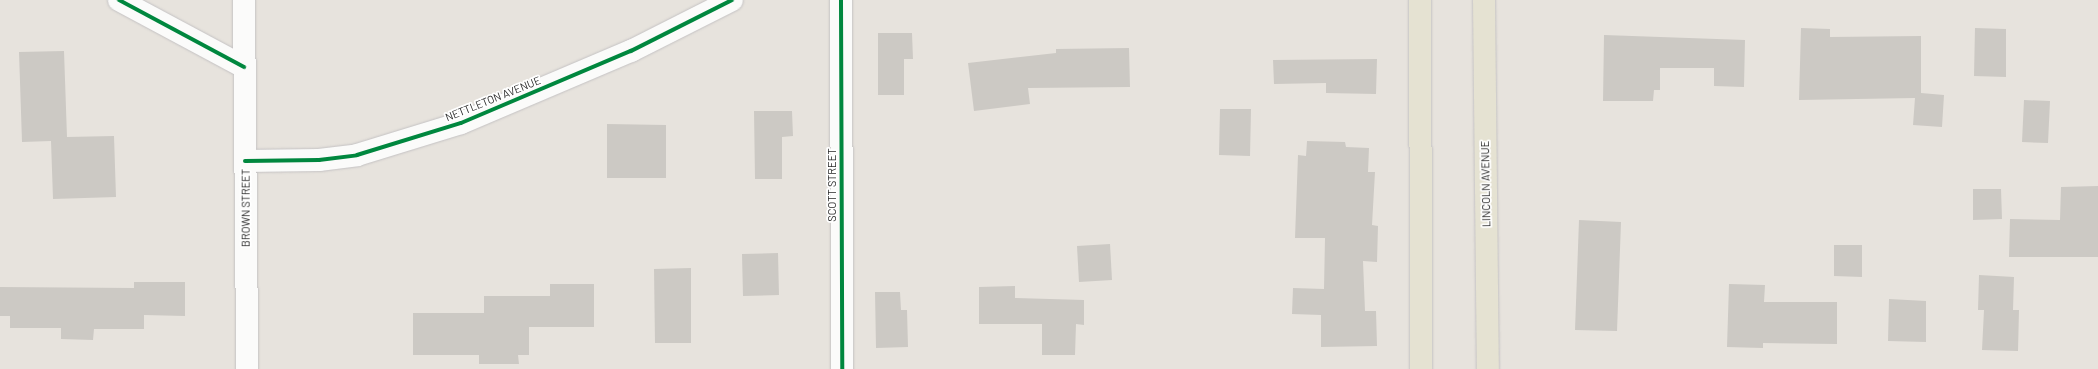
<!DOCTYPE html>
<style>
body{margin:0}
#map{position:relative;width:2098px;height:369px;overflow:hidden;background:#e7e3dd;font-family:Barlow,sans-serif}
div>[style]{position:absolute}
.building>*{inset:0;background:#ccc9c4}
.roads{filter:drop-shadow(0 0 1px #c4c2c3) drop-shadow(0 0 1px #c4c2c3)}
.minor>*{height:22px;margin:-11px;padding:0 11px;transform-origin:11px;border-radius:11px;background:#fbfbfa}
.major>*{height:22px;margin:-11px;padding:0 11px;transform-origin:11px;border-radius:11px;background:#e5e2d2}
.cycleway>*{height:4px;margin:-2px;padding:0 2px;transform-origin:2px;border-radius:2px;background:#00873e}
span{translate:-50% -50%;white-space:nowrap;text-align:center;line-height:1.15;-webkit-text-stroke:3.5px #fff;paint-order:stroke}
.street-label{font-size:11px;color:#282828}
</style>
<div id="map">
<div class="building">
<div style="clip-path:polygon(1801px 28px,1830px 29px,1830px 37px,1921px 36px,1921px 93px,1944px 95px,1942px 127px,1913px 125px,1915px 98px,1799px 100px)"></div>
<div style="clip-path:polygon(1975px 28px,2006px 29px,2006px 77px,1974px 76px)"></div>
<div style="clip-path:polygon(878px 33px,912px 33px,913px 59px,904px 59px,904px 95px,878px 95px)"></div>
<div style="clip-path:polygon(1604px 35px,1745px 40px,1744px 87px,1714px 86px,1714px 68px,1660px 68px,1660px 90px,1654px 90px,1653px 101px,1603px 101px)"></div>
<div style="clip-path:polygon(1129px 48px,1130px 87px,1028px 88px,1030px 104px,974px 111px,968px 63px,1056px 53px,1056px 49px)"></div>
<div style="clip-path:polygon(64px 51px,67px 137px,114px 136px,116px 197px,53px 199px,51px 141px,22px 142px,19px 52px)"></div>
<div style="clip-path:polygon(1377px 59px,1376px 94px,1326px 93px,1326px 83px,1274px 84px,1273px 60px)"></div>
<div style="clip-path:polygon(2024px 100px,2050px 101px,2048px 143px,2022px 142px)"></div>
<div style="clip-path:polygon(1220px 109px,1251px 109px,1250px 156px,1219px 155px)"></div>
<div style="clip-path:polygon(754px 111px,792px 111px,793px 136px,782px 137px,782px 179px,755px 179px)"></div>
<div style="clip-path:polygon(607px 124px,666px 125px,666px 178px,607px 178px)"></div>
<div style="clip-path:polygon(1307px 141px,1345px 142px,1346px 147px,1369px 148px,1368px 172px,1375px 172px,1372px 225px,1378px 226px,1377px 262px,1363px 261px,1365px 311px,1376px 311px,1377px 346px,1321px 347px,1321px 315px,1292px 314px,1293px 288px,1324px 289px,1325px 238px,1295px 238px,1298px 155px,1306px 156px)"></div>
<div style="clip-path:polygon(2098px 186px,2098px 257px,2009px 257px,2010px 219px,2060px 220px,2061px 187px)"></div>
<div style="clip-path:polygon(1973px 189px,2001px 189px,2002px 219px,1973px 220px)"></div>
<div style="clip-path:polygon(1579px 220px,1621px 222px,1617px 331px,1575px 330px)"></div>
<div style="clip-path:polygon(1110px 244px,1112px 280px,1079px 282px,1077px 246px)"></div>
<div style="clip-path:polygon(1834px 245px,1862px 245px,1862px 277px,1834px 276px)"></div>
<div style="clip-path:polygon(778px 253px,779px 295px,743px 296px,742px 254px)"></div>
<div style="clip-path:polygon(691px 268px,691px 343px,655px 343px,654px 269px)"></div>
<div style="clip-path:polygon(1979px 275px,2014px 277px,2013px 310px,2019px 310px,2018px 351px,1982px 350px,1984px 310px,1978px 310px)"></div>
<div style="clip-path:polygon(134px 282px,185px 282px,185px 316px,144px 315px,144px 329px,94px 329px,93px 340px,61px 339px,61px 328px,10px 328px,10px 316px,0 316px,0 287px,134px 288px)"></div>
<div style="clip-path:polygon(550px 284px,594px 284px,594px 327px,529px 327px,529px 355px,518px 355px,519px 364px,479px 364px,479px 355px,413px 355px,413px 313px,484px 313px,484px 296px,550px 296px)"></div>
<div style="clip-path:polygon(1729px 284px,1765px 285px,1764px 302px,1837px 302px,1837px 344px,1763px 343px,1763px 348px,1727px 347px)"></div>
<div style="clip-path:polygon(1015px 286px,1015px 298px,1084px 300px,1084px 325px,1076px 324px,1075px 355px,1042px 355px,1042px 324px,979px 324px,979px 287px)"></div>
<div style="clip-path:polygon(875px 292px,900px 292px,901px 310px,907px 310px,908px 347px,876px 348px)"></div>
<div style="clip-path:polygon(1889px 299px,1926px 301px,1926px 342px,1888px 341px)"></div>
</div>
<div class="roads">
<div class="minor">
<div style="left:119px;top:0;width:142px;rotate:28.2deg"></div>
<div style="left:244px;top:0;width:369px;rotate:89.5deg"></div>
<div style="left:841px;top:0;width:369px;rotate:89.8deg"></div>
<div style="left:245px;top:161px;width:74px;rotate:-0.8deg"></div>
<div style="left:319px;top:160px;width:38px;rotate:-7deg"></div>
<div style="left:357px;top:155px;width:109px;rotate:-17.1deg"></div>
<div style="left:461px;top:123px;width:185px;rotate:-23deg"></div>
<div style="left:631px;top:51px;width:113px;rotate:-26.8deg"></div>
</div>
<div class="major">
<div style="left:1420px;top:0;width:369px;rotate:89.8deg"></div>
<div style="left:1484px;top:0;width:369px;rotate:89.4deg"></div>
</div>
</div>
<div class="cycleway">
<div style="left:119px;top:0;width:142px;rotate:28.2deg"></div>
<div style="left:841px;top:0;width:369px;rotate:89.8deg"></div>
<div style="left:245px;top:161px;width:74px;rotate:-0.8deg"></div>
<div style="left:319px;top:160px;width:38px;rotate:-7deg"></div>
<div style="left:357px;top:155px;width:109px;rotate:-17.1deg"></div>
<div style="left:461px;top:123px;width:185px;rotate:-23deg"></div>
<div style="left:631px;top:51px;width:113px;rotate:-26.8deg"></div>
</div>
<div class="street-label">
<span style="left:493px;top:99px;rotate:-22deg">NETTLETON AVENUE</span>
<span style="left:1486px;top:184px;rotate:-91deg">LINCOLN AVENUE</span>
<span style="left:832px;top:185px;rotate:-90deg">SCOTT STREET</span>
<span style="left:246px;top:208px;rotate:-90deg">BROWN STREET</span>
</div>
</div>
